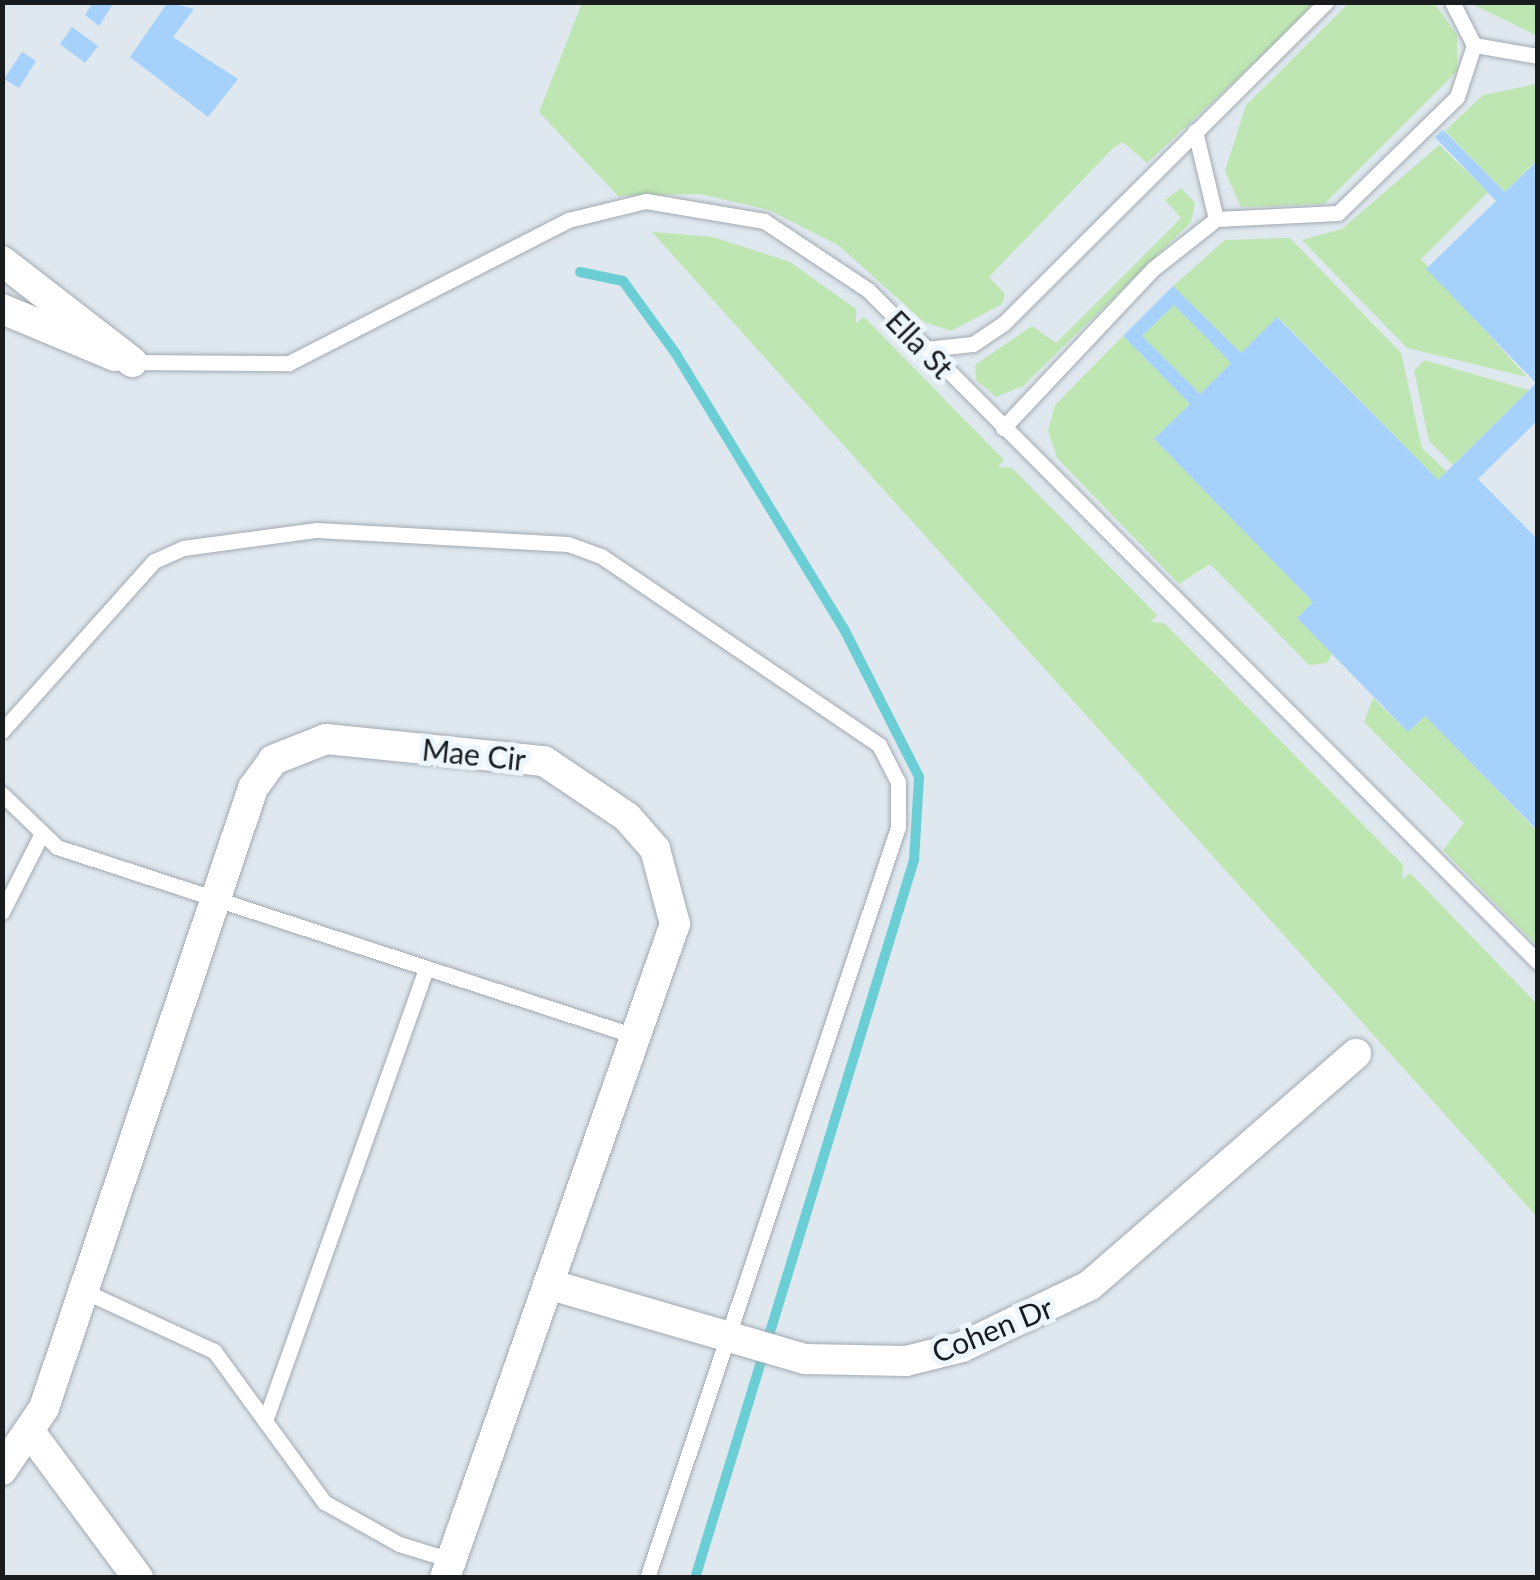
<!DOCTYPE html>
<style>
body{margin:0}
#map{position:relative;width:1540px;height:1580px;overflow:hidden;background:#e0e8ef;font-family:Lato,sans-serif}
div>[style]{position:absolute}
.green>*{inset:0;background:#bee6b2}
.stream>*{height:10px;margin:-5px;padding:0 5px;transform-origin:5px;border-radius:5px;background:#6cced5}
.building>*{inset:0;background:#a5d1fb}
.roads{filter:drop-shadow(0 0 2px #a2a9b1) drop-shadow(0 0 2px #a2a9b1)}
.service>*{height:15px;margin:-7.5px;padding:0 7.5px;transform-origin:7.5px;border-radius:7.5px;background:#fff}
.minor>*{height:30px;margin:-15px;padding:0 15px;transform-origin:15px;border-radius:15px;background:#fff}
span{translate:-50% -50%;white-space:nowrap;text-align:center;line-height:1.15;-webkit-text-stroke:10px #edf5fd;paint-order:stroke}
.street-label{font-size:30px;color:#191c1e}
.frame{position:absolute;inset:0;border:5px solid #191c1e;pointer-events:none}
</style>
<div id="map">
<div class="green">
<div style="clip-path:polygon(582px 3px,1318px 3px,1147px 163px,1123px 142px,1113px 148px,989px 277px,1005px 294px,1002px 304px,951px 331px,924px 322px,838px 245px,769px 210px,700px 194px,618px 196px,539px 112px)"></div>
<div style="clip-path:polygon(1349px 3px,1434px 3px,1457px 35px,1457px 71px,1324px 204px,1241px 207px,1225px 171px,1246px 105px)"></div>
<div style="clip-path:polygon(1471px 3px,1537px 3px,1537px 36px,1472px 4px)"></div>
<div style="clip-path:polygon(1537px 84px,1537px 160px,1505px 192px,1445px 131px,1483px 95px)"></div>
<div style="clip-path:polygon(1439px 145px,1488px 192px,1421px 259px,1527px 377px,1407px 348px,1302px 240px,1342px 229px)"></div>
<div style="clip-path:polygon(1181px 188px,1195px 203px,1191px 222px,1023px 386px,996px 397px,976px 380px,975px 365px,1032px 326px,1056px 343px,1181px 218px,1165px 200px)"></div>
<div style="clip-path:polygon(652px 232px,713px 237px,790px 262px,856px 309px,856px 323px,864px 317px,1004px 460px,998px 467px,1012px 468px,1157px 615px,1151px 622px,1164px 623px,1403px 865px,1402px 879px,1410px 873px,1537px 1004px,1537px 1217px)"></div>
<div style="clip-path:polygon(1290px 238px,1401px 353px,1422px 448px,1447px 472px,1438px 480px,1278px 317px,1241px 353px,1173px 286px,1225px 240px)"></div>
<div style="clip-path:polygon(1174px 305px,1231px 363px,1200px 394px,1142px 336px)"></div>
<div style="clip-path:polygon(1123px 336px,1190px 404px,1154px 439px,1313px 602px,1297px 618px,1332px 653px,1327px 663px,1309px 665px,1210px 564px,1179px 584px,1057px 458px,1048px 431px,1055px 405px)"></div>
<div style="clip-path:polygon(1424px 360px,1529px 390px,1453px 465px,1429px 441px,1414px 371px)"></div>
<div style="clip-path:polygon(1373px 698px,1408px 732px,1425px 716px,1537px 831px,1537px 946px,1443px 850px,1464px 823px,1364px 722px)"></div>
</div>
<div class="stream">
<div style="left:580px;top:272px;width:44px;rotate:11.8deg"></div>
<div style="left:623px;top:281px;width:90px;rotate:54deg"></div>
<div style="left:676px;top:354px;width:322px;rotate:58.6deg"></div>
<div style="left:844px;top:629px;width:166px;rotate:63.1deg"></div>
<div style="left:919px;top:777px;width:83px;rotate:93.4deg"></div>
<div style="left:914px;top:860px;width:751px;rotate:106.96deg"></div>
</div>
<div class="building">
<div style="clip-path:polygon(93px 2px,114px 2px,99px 26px,85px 15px)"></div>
<div style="clip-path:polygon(168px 2px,194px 9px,173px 37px,238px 79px,208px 117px,130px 57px)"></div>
<div style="clip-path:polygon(72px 27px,98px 46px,85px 63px,60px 44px)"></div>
<div style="clip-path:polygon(22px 52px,36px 61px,19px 88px,4px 79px)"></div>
<div style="clip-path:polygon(evenodd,1443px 130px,1505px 192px,1538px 160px,1538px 420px,1478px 479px,1538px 540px,1538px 831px,1425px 716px,1408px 732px,1297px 618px,1313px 602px,1154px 439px,1190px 404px,1123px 336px,1173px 286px,1241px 353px,1277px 317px,1438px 480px,1536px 383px,1426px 269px,1496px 201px,1435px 137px,1443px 130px,1174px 305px,1231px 363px,1200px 394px,1142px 336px,1174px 305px)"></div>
</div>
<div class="roads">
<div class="service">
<div style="left:1474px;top:45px;width:65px;rotate:9.8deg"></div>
<div style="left:1195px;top:131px;width:90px;rotate:76.6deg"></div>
<div style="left:925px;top:349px;width:48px;rotate:-5.9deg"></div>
<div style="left:973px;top:344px;width:37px;rotate:-34deg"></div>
<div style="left:1004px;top:323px;width:455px;rotate:-44.9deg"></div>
<div style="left:132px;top:362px;width:157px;rotate:0.4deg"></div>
<div style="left:289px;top:363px;width:314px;rotate:-27.1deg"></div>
<div style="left:568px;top:220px;width:80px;rotate:-13.7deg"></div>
<div style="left:646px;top:201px;width:120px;rotate:9.6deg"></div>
<div style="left:764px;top:221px;width:125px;rotate:33.6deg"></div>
<div style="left:868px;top:290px;width:949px;rotate:45.09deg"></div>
<div style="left:1003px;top:428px;width:220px;rotate:-46.7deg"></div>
<div style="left:1154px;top:268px;width:79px;rotate:-38.3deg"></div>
<div style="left:1216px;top:219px;width:122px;rotate:-2.8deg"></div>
<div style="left:1338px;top:213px;width:166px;rotate:-44.3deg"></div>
<div style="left:1457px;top:97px;width:55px;rotate:-71.9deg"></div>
<div style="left:1474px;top:45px;width:48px;rotate:-117.1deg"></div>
<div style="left:2px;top:731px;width:228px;rotate:-48.2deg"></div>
<div style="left:154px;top:561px;width:32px;rotate:-24deg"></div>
<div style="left:183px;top:548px;width:135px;rotate:-7.7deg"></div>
<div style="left:317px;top:530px;width:251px;rotate:3.2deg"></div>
<div style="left:568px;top:544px;width:35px;rotate:20deg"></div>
<div style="left:601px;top:556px;width:336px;rotate:34.2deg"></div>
<div style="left:879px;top:745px;width:42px;rotate:62.8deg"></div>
<div style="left:898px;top:782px;width:45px;rotate:90deg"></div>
<div style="left:898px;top:827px;width:792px;rotate:108.48deg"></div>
<div style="left:2px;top:794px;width:76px;rotate:43.9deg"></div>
<div style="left:57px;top:847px;width:608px;rotate:18.11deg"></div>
<div style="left:2px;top:912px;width:86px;rotate:-63.1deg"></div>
<div style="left:84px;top:1291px;width:143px;rotate:24.8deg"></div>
<div style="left:214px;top:1351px;width:187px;rotate:53.9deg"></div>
<div style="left:324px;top:1502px;width:86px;rotate:29.2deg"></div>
<div style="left:399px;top:1544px;width:54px;rotate:17.1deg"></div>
<div style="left:265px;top:1421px;width:479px;rotate:-70.4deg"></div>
</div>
<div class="minor">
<div style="left:2px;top:261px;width:165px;rotate:37.8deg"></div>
<div style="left:2px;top:309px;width:122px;rotate:22.6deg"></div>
<div style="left:548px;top:1284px;width:268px;rotate:16.3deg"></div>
<div style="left:805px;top:1359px;width:101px;rotate:1.1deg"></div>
<div style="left:906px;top:1361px;width:58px;rotate:-14deg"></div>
<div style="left:962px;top:1347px;width:141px;rotate:-25.7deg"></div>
<div style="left:1089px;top:1286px;width:354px;rotate:-41deg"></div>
<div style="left:33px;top:1436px;width:177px;rotate:53.5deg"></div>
<div style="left:2px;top:1470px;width:75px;rotate:-55.9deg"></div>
<div style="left:44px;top:1408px;width:654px;rotate:-71.37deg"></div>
<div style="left:253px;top:788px;width:34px;rotate:-54deg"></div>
<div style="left:273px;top:760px;width:57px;rotate:-21.6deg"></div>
<div style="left:326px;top:739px;width:219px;rotate:5.8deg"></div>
<div style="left:544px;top:761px;width:100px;rotate:34deg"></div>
<div style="left:627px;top:817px;width:43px;rotate:48.8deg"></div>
<div style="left:655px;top:849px;width:78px;rotate:75.1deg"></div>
<div style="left:675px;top:924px;width:693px;rotate:109.38deg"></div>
</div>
</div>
<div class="street-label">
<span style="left:920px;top:344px;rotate:46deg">Ella St</span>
<span style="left:474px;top:754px;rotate:6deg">Mae Cir</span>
<span style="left:992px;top:1329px;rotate:-22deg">Cohen Dr</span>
</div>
<div class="frame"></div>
</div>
